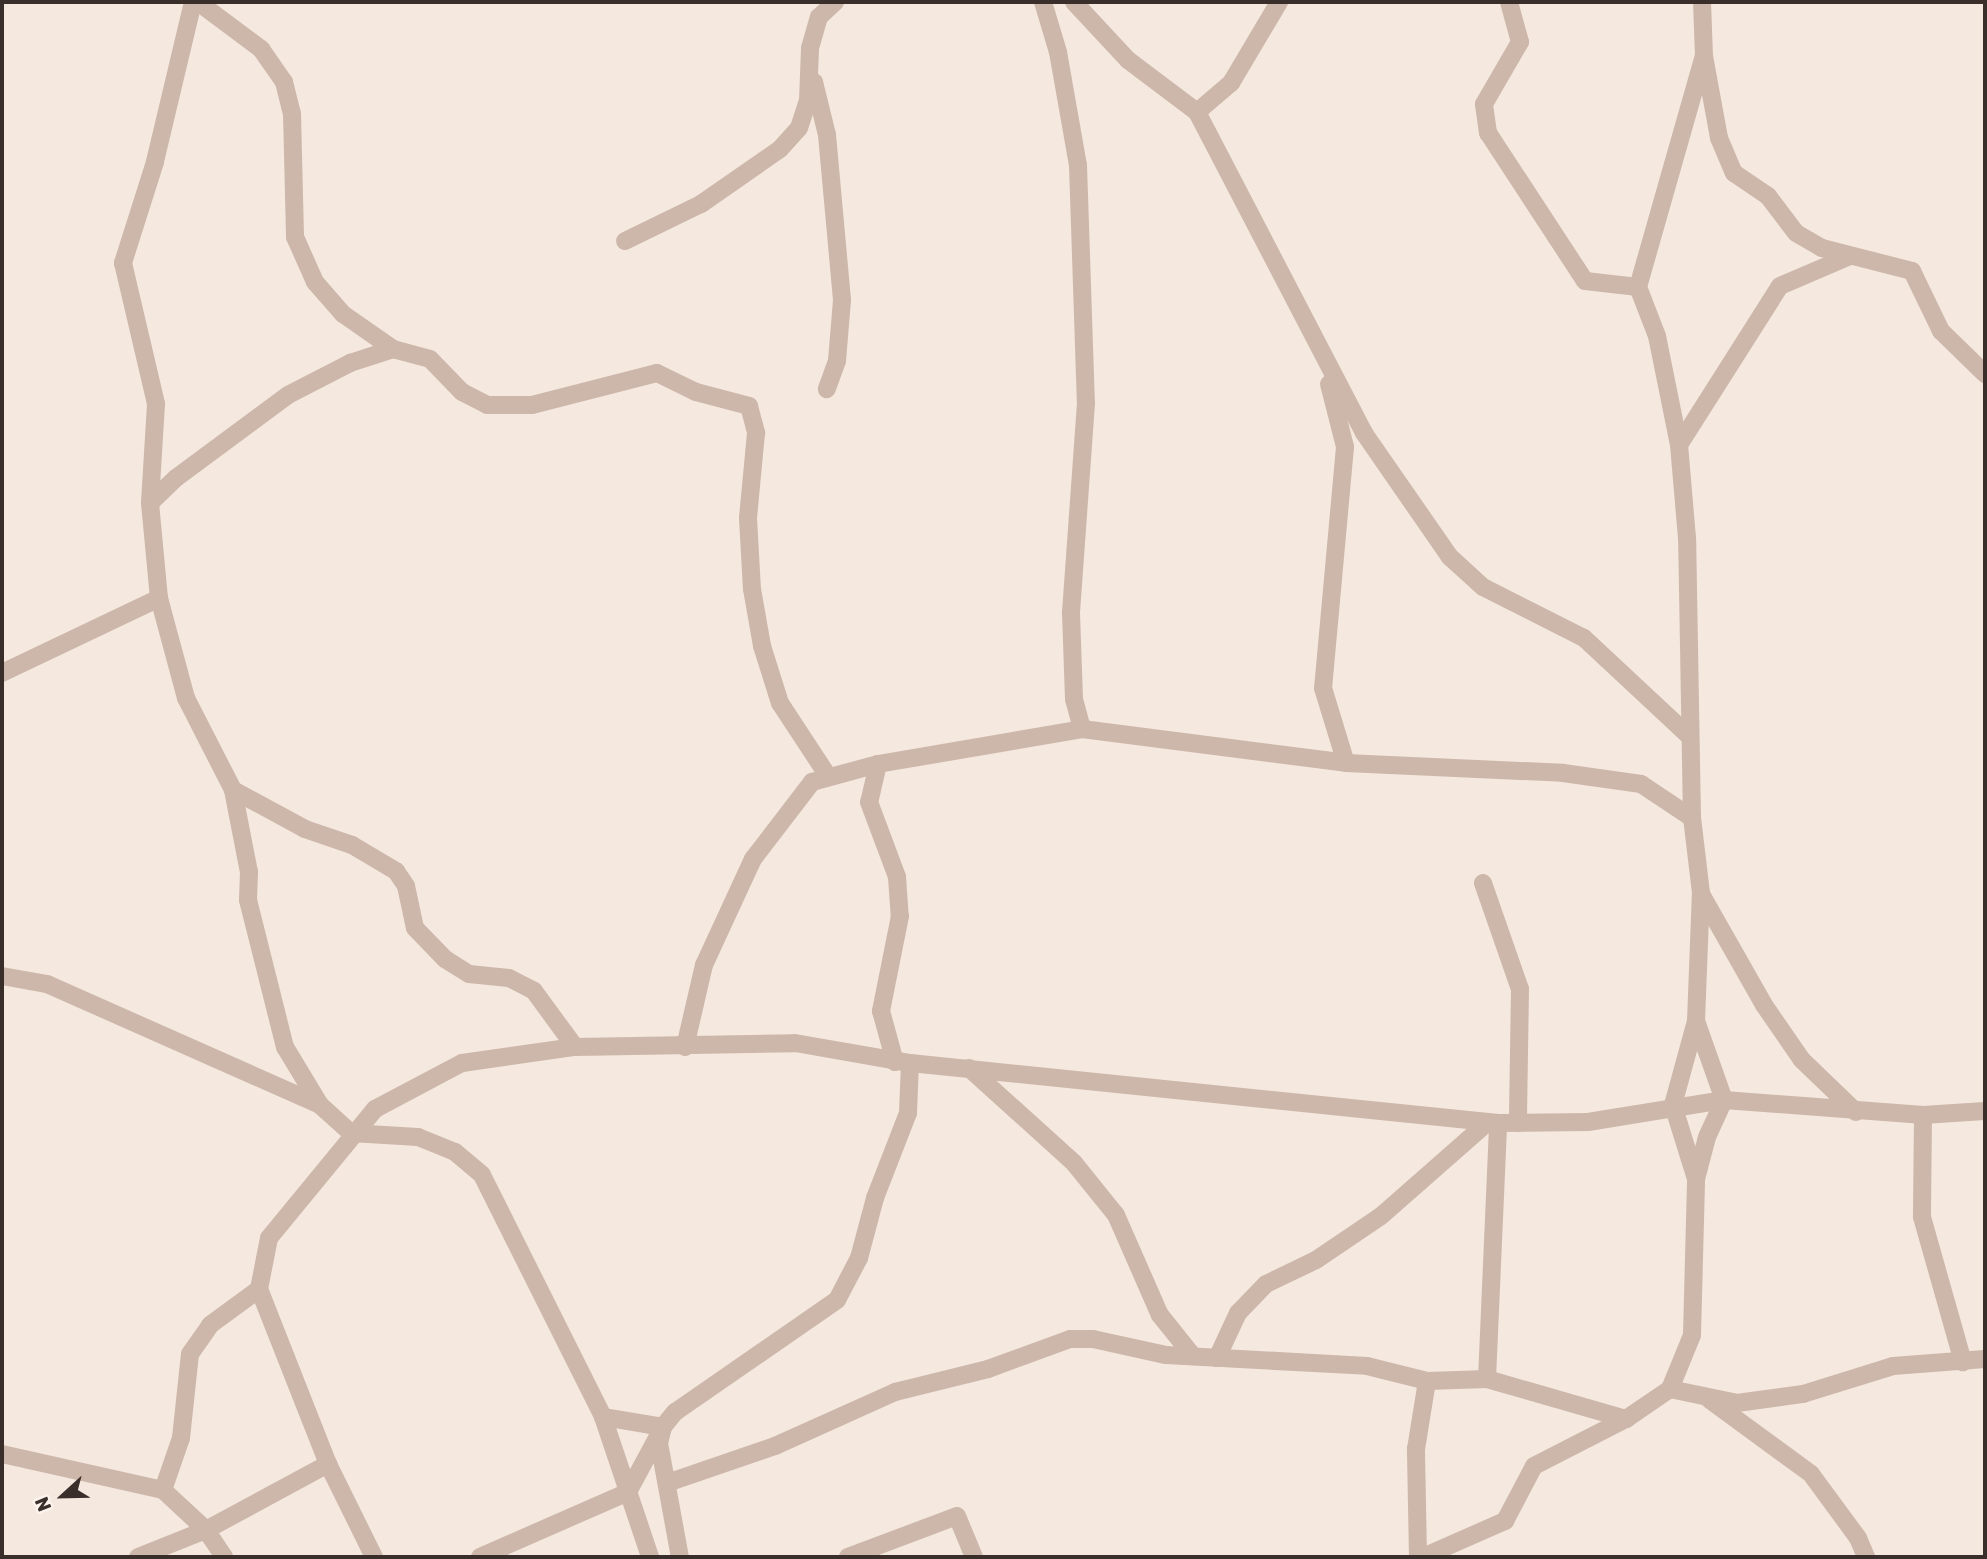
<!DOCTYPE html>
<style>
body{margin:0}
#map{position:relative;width:1987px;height:1559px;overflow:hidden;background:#f4e8df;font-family:Rubik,sans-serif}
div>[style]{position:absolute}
.street>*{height:18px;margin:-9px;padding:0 9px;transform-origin:9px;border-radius:9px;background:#cdb7aa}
span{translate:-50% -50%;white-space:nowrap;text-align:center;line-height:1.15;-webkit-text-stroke:7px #fbf3ec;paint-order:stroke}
.frame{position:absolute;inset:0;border:4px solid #3a2e2a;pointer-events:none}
.north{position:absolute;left:28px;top:1461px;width:70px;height:70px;-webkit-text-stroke:5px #fbf3ec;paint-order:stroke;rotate:248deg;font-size:19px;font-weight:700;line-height:28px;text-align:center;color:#3a2e2a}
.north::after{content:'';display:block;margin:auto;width:24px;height:32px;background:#3a2e2a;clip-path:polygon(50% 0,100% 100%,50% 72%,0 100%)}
</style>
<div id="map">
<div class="street">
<div style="left:193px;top:2px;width:164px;rotate:103.4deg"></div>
<div style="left:155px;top:162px;width:106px;rotate:107.6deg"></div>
<div style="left:123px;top:263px;width:145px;rotate:76.8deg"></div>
<div style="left:156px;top:404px;width:99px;rotate:93.5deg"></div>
<div style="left:150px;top:503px;width:95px;rotate:84.6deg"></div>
<div style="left:159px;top:598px;width:104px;rotate:74.9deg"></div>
<div style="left:186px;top:698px;width:103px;rotate:62.9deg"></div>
<div style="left:233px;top:790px;width:84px;rotate:79deg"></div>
<div style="left:249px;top:872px;width:28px;rotate:92deg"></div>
<div style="left:248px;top:900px;width:152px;rotate:75.9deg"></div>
<div style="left:285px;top:1047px;width:68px;rotate:58.9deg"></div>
<div style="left:320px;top:1105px;width:42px;rotate:42.1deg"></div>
<div style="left:351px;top:1133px;width:67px;rotate:3.4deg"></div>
<div style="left:418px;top:1137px;width:40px;rotate:22deg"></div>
<div style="left:455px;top:1152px;width:35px;rotate:40deg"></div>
<div style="left:482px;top:1175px;width:271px;rotate:63.4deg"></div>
<div style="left:603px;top:1417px;width:148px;rotate:71.4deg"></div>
<div style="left:198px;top:2px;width:79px;rotate:36.7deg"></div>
<div style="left:261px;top:49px;width:40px;rotate:55.1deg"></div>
<div style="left:284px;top:82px;width:32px;rotate:76deg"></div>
<div style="left:292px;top:113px;width:124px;rotate:88.6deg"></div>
<div style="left:295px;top:237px;width:49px;rotate:66deg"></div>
<div style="left:315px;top:282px;width:43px;rotate:48.8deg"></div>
<div style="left:343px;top:314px;width:61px;rotate:35deg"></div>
<div style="left:1043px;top:2px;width:52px;rotate:73.3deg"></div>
<div style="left:1058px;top:52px;width:115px;rotate:80deg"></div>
<div style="left:1078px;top:165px;width:238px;rotate:88.1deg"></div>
<div style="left:1086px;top:403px;width:211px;rotate:94.1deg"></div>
<div style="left:1071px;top:613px;width:86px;rotate:88deg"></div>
<div style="left:1074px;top:699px;width:31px;rotate:75deg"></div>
<div style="left:1074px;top:2px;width:79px;rotate:47deg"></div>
<div style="left:1128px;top:60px;width:86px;rotate:37deg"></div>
<div style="left:1197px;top:112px;width:362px;rotate:62.5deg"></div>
<div style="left:1364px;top:433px;width:151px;rotate:55.3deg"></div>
<div style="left:1450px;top:557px;width:45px;rotate:42.3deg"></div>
<div style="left:1483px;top:587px;width:113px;rotate:26.8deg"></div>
<div style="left:1584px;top:638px;width:144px;rotate:43deg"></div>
<div style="left:1704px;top:56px;width:83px;rotate:79.6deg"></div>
<div style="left:1719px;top:138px;width:38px;rotate:67deg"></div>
<div style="left:1734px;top:173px;width:41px;rotate:34.1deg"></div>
<div style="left:1768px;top:196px;width:46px;rotate:52.9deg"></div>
<div style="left:1796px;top:233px;width:30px;rotate:30deg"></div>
<div style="left:1822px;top:248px;width:93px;rotate:14.3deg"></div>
<div style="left:1912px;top:271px;width:67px;rotate:64.2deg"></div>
<div style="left:1941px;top:331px;width:62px;rotate:44.3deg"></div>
<div style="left:814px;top:82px;width:55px;rotate:76.2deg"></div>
<div style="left:827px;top:135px;width:166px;rotate:84.8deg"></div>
<div style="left:842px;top:300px;width:61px;rotate:94.7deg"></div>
<div style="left:837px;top:361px;width:30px;rotate:110deg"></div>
<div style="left:1197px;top:112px;width:45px;rotate:-40.5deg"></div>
<div style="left:1231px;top:83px;width:94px;rotate:-59.3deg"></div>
<div style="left:625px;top:241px;width:85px;rotate:-26deg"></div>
<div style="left:701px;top:204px;width:96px;rotate:-34.8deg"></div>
<div style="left:780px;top:149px;width:28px;rotate:-48deg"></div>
<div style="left:799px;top:128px;width:28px;rotate:-72deg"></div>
<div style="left:808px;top:101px;width:53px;rotate:-87.8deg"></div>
<div style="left:810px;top:48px;width:32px;rotate:-74deg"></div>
<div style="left:819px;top:17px;width:22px;rotate:-43deg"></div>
<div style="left:1638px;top:287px;width:240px;rotate:-74.1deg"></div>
<div style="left:1704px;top:56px;width:54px;rotate:-92.1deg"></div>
<div style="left:1329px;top:384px;width:65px;rotate:75.7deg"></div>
<div style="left:1345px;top:447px;width:242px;rotate:95.2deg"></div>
<div style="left:1323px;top:688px;width:78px;rotate:73deg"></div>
<div style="left:1679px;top:445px;width:188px;rotate:-57.6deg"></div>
<div style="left:1780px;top:286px;width:76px;rotate:-23.2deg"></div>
<div style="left:150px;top:503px;width:36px;rotate:-44deg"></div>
<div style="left:176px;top:478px;width:139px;rotate:-36.5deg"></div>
<div style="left:288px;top:395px;width:70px;rotate:-27.3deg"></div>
<div style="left:350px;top:363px;width:45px;rotate:-18deg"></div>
<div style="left:393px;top:349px;width:38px;rotate:15deg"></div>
<div style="left:430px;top:359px;width:46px;rotate:45.9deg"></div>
<div style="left:462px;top:392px;width:28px;rotate:27deg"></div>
<div style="left:487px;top:405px;width:45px"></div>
<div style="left:532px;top:405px;width:129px;rotate:-14.4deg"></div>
<div style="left:657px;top:373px;width:43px;rotate:26deg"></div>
<div style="left:696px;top:392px;width:55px;rotate:14.8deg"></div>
<div style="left:749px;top:406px;width:28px;rotate:75deg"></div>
<div style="left:756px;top:433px;width:85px;rotate:95.4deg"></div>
<div style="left:748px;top:518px;width:71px;rotate:86.8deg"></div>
<div style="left:752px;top:589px;width:58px;rotate:80deg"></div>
<div style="left:762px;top:646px;width:60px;rotate:72.5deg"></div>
<div style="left:780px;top:703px;width:87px;rotate:56.7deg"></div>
<div style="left:2px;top:673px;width:174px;rotate:-25.5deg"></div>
<div style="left:878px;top:764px;width:39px;rotate:103deg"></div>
<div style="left:869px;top:802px;width:80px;rotate:69.5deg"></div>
<div style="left:897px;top:877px;width:39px;rotate:86deg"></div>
<div style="left:900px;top:916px;width:97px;rotate:101.3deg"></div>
<div style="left:881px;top:1011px;width:53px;rotate:74.6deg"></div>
<div style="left:233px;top:790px;width:82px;rotate:28.4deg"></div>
<div style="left:305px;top:829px;width:50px;rotate:18.8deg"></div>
<div style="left:352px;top:845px;width:51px;rotate:30.6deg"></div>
<div style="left:396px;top:871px;width:18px;rotate:56deg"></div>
<div style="left:406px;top:886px;width:43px;rotate:77.9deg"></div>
<div style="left:415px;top:928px;width:43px;rotate:45.9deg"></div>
<div style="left:445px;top:959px;width:28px;rotate:32deg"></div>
<div style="left:469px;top:974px;width:40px;rotate:5.7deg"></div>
<div style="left:509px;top:978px;width:28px;rotate:27deg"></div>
<div style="left:534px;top:991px;width:69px;rotate:53.8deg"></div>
<div style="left:1483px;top:883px;width:112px;rotate:70.8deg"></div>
<div style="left:1520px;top:989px;width:134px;rotate:90.9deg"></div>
<div style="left:1701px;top:894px;width:128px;rotate:60.4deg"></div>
<div style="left:1764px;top:1005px;width:67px;rotate:55.4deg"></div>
<div style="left:1802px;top:1060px;width:75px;rotate:43.9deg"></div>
<div style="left:2px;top:976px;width:46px;rotate:10.1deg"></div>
<div style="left:47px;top:984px;width:299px;rotate:23.9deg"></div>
<div style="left:1696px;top:1021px;width:87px;rotate:105.3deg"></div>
<div style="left:1673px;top:1105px;width:77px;rotate:72.7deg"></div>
<div style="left:685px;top:1047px;width:84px;rotate:-77deg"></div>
<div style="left:704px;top:965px;width:117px;rotate:-65.2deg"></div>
<div style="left:753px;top:859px;width:97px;rotate:-52.5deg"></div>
<div style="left:812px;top:782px;width:68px;rotate:-15.3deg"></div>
<div style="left:878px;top:764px;width:207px;rotate:-9.7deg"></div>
<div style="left:1082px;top:729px;width:266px;rotate:7.3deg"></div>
<div style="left:1346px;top:763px;width:217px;rotate:2.6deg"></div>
<div style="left:1563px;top:773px;width:79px;rotate:8deg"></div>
<div style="left:1641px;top:784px;width:61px;rotate:33.7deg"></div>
<div style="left:910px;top:1063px;width:591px;rotate:5.83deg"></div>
<div style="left:1498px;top:1123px;width:90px;rotate:-0.6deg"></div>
<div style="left:1588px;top:1122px;width:138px;rotate:-9.2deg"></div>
<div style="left:1724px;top:1100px;width:200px;rotate:4.3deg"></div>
<div style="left:1923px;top:1115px;width:62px;rotate:-3.7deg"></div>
<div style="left:969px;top:1068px;width:142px;rotate:42.1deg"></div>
<div style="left:1074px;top:1163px;width:67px;rotate:51.1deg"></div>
<div style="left:1116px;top:1215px;width:109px;rotate:66.3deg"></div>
<div style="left:1160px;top:1315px;width:53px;rotate:51.2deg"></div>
<div style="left:1923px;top:1115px;width:102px;rotate:90.6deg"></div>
<div style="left:1922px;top:1217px;width:151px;rotate:74.2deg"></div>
<div style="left:1217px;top:1358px;width:50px;rotate:-65deg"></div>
<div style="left:1238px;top:1313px;width:40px;rotate:-46deg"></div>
<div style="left:1266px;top:1284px;width:55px;rotate:-25.6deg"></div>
<div style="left:1316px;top:1260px;width:78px;rotate:-34.1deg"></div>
<div style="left:1381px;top:1216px;width:142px;rotate:-41.3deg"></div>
<div style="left:1487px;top:1379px;width:256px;rotate:-87.5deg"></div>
<div style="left:1670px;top:1389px;width:68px;rotate:11.8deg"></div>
<div style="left:1737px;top:1403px;width:67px;rotate:-7.8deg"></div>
<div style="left:1803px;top:1394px;width:94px;rotate:-17.3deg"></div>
<div style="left:1893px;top:1366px;width:92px;rotate:-4.4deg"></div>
<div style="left:1710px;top:1400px;width:125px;rotate:36.2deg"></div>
<div style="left:1811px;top:1474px;width:79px;rotate:53.7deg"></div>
<div style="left:1858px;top:1538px;width:21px;rotate:67deg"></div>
<div style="left:2px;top:1454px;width:165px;rotate:12.6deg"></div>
<div style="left:163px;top:1490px;width:59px;rotate:42.9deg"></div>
<div style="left:206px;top:1530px;width:32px;rotate:56deg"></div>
<div style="left:328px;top:1464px;width:104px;rotate:63.7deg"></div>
<div style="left:667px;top:1483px;width:114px;rotate:-18.9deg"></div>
<div style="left:775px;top:1446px;width:132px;rotate:-24.2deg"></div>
<div style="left:895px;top:1392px;width:96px;rotate:-13.9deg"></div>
<div style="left:988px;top:1369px;width:87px;rotate:-20.1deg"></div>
<div style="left:1070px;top:1339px;width:23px"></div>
<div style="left:1093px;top:1339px;width:75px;rotate:12.4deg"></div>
<div style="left:1166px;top:1355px;width:201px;rotate:3.1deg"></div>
<div style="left:1367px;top:1366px;width:62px;rotate:14deg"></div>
<div style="left:1427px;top:1381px;width:60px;rotate:-1.9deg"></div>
<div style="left:1487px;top:1379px;width:145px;rotate:16.1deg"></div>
<div style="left:163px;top:1490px;width:55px;rotate:-70.9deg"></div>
<div style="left:181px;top:1438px;width:84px;rotate:-83.9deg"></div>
<div style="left:190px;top:1354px;width:35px;rotate:-55deg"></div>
<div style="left:210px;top:1325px;width:61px;rotate:-36.3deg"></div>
<div style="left:138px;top:1557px;width:73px;rotate:-21.7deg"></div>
<div style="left:206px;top:1530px;width:139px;rotate:-28.4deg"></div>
<div style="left:328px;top:1464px;width:188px;rotate:-111.5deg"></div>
<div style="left:259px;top:1289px;width:52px;rotate:-78.9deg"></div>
<div style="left:269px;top:1238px;width:167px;rotate:-50.6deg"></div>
<div style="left:375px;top:1109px;width:98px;rotate:-27.9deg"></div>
<div style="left:462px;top:1063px;width:114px;rotate:-8.1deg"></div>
<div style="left:575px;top:1047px;width:220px;rotate:-1deg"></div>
<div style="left:795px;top:1043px;width:117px;rotate:9.9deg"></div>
<div style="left:910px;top:1063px;width:50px;rotate:92.3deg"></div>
<div style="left:908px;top:1113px;width:91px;rotate:111.2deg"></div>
<div style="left:875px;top:1198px;width:62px;rotate:104.9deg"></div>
<div style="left:859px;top:1258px;width:47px;rotate:117.6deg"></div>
<div style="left:837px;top:1300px;width:197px;rotate:145.3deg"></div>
<div style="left:675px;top:1412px;width:19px;rotate:129deg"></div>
<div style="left:663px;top:1427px;width:16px;rotate:104deg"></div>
<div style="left:659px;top:1443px;width:116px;rotate:79.6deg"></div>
<div style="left:480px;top:1557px;width:162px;rotate:-23.7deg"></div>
<div style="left:628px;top:1492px;width:74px;rotate:-61.7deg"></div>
<div style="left:663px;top:1427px;width:61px;rotate:-170.5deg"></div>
<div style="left:848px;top:1557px;width:116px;rotate:-20.6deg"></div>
<div style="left:957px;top:1516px;width:44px;rotate:67.5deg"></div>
<div style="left:1418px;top:1557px;width:108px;rotate:-91.1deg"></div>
<div style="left:1416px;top:1449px;width:69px;rotate:-80.8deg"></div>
<div style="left:1423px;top:1557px;width:90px;rotate:-23.7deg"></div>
<div style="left:1505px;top:1521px;width:62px;rotate:-62.2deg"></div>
<div style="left:1534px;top:1466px;width:103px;rotate:-27.1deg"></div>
<div style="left:1626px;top:1419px;width:53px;rotate:-34.3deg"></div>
<div style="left:1670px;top:1389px;width:58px;rotate:-67.8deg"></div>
<div style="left:1692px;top:1335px;width:156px;rotate:-88.5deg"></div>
<div style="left:1696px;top:1179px;width:43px;rotate:-75.3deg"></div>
<div style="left:1707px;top:1137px;width:41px;rotate:-65.3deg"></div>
<div style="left:1724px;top:1100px;width:84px;rotate:-109.5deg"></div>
<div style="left:1696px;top:1021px;width:128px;rotate:-87.8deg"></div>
<div style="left:1701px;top:893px;width:76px;rotate:-96.8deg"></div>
<div style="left:1692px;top:818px;width:280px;rotate:-91deg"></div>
<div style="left:1687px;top:538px;width:93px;rotate:-94.9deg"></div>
<div style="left:1679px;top:445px;width:111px;rotate:-101.4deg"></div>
<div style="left:1657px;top:336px;width:53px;rotate:-111.2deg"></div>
<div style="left:1638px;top:287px;width:53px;rotate:-173.5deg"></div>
<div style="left:1585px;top:281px;width:177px;rotate:-123.2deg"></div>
<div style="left:1488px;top:133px;width:29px;rotate:-98deg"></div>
<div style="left:1484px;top:104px;width:72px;rotate:-59.9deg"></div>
<div style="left:1520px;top:42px;width:41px;rotate:-105.4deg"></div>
</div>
<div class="frame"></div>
<div class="north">N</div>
</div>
